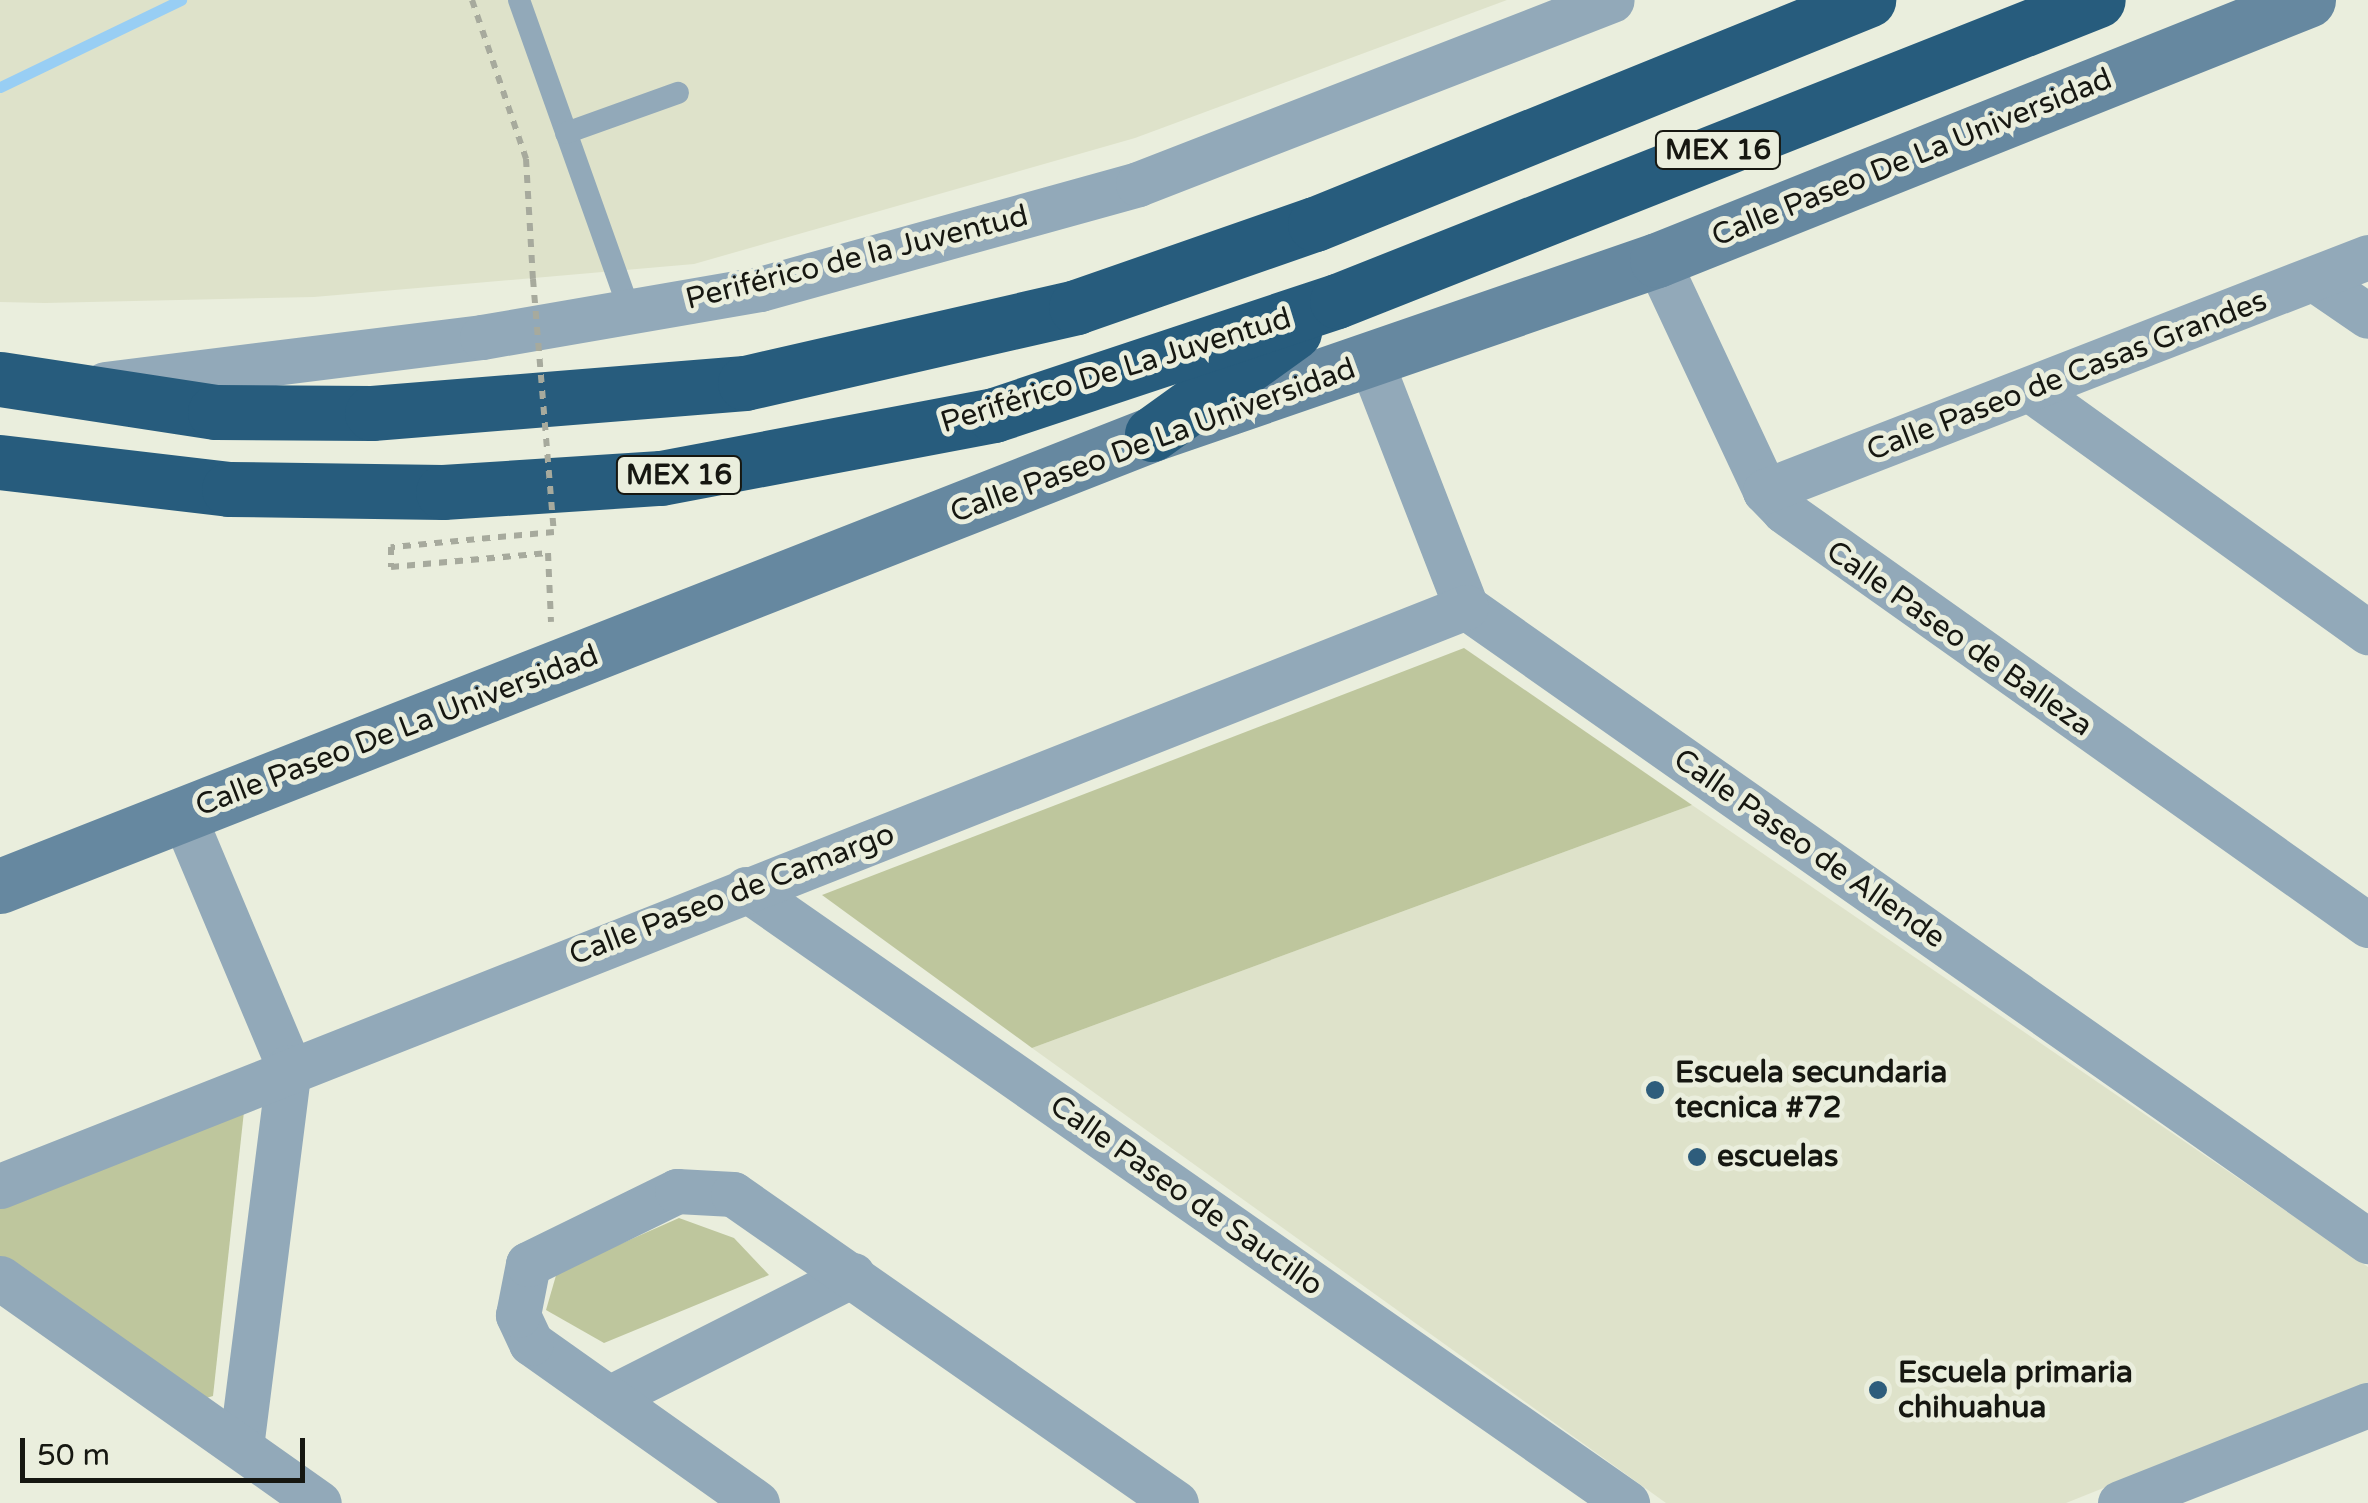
<!DOCTYPE html>
<meta charset="utf-8">
<style>
body{margin:0}
#map{position:relative;width:2368px;height:1503px;overflow:hidden;background:#eaeedd;font-family:"Varela Round",sans-serif}
div>[style]{position:absolute}
.built>*{inset:0;background:#dee2ca}
.green>*{inset:0;background:#bec69d}
.stream>*{height:11px;margin:-5.5px;padding:0 5.5px;transform-origin:5.5px;border-radius:5.5px;background:#98cef4}
.path>*{height:6px;margin-top:-3px;transform-origin:0;background:repeating-linear-gradient(90deg,#a7aa9d 0 8px,transparent 0 16px)}
.lane>*{height:22px;margin:-11px;padding:0 11px;transform-origin:11px;border-radius:11px;background:#92a9b9}
.street>*{height:45px;margin:-22.5px;padding:0 22.5px;transform-origin:22.5px;border-radius:22.5px;background:#92a9b9}
.secondary>*{height:55px;margin:-27.5px;padding:0 27.5px;transform-origin:27.5px;border-radius:27.5px;background:#6688a0}
.highway>*{height:55px;margin:-27.5px;padding:0 27.5px;transform-origin:27.5px;border-radius:27.5px;background:#275c7d}
.path-bridge>*{height:6px;margin-top:-3px;transform-origin:0;background:repeating-linear-gradient(90deg,#a7aa9d 0 8px,transparent 0 16px)}
.dots>*{width:28px;height:28px;translate:-50% -50%;box-sizing:border-box;border:5px solid #eaeedd;border-radius:50%}
span{translate:-50% -50%;white-space:nowrap;text-align:center;line-height:1.15;-webkit-text-stroke:10px #eaeedd;paint-order:stroke}
.shield-label span{padding:2px 8px;background:#eaeedd;border:2px solid;border-radius:8px;-webkit-text-stroke-width:0}
.shield-label{font-size:28px;color:#161711;font-weight:700}
.street-label{font-size:30px;color:#161711}
.poi-label{font-size:30px;color:#161711;font-weight:700}
.left{translate:0 -50%;text-align:left}
.scale{position:absolute;left:20px;top:1438px;width:285px;height:45px;box-sizing:border-box;border:5px solid #161711;border-top:0;padding-left:12px;font-size:30px;line-height:35px;white-space:nowrap;color:#161711;-webkit-text-stroke:8px #eaeedd;paint-order:stroke}
</style>
<div id="map">
<div class="built">
<div style="clip-path:polygon(0 0,1507px 0,1135px 138px,694px 264px,314px 297px,45px 303px,0 302px)"></div>
<div style="clip-path:polygon(1692px 805px,2368px 1267px,2368px 1382px,2066px 1503px,1666px 1503px,1032px 1048px)"></div>
</div>
<div class="green">
<div style="clip-path:polygon(1464px 648px,1692px 805px,1032px 1048px,822px 895px)"></div>
<div style="clip-path:polygon(245px 1102px,213px 1396px,196px 1401px,0 1256px,0 1196px)"></div>
<div style="clip-path:polygon(679px 1218px,734px 1238px,769px 1275px,604px 1343px,546px 1310px,557px 1272px)"></div>
</div>
<div class="stream">
<div style="left:0;top:87px;width:201px;rotate:-25.7deg"></div>
</div>
<div class="path">
<div style="left:472px;top:0;width:168px;rotate:71.2deg"></div>
<div style="left:526px;top:159px;width:120px;rotate:86.7deg"></div>
<div style="left:548px;top:553px;width:69px;rotate:87.5deg"></div>
</div>
<div class="lane">
<div style="left:519px;top:0;width:331px;rotate:70.4deg"></div>
<div style="left:566px;top:133px;width:119px;rotate:-19.7deg"></div>
</div>
<div class="street">
<div style="left:1657px;top:260px;width:255px;rotate:64.9deg"></div>
<div style="left:1765px;top:491px;width:28px;rotate:46deg"></div>
<div style="left:1784px;top:511px;width:716px;rotate:35.33deg"></div>
<div style="left:2314px;top:279px;width:65px;rotate:34.4deg"></div>
<div style="left:1371px;top:362px;width:263px;rotate:68.8deg"></div>
<div style="left:1466px;top:607px;width:1103px;rotate:35.1deg"></div>
<div style="left:105px;top:384px;width:380px;rotate:-7.1deg"></div>
<div style="left:482px;top:337px;width:282px;rotate:-9.8deg"></div>
<div style="left:760px;top:289px;width:392px;rotate:-15.5deg"></div>
<div style="left:1138px;top:184px;width:508px;rotate:-21.22deg"></div>
<div style="left:2035px;top:393px;width:410px;rotate:35.7deg"></div>
<div style="left:1765px;top:491px;width:647px;rotate:-21.21deg"></div>
<div style="left:183px;top:815px;width:273px;rotate:67.2deg"></div>
<div style="left:289px;top:1067px;width:383px;rotate:97.2deg"></div>
<div style="left:746px;top:889px;width:1074px;rotate:34.87deg"></div>
<div style="left:0;top:1186px;width:1576px;rotate:-21.55deg"></div>
<div style="left:0;top:1278px;width:390px;rotate:35.2deg"></div>
<div style="left:609px;top:1398px;width:273px;rotate:-26.8deg"></div>
<div style="left:757px;top:1503px;width:277px;rotate:-144.7deg"></div>
<div style="left:531px;top:1343px;width:31px;rotate:-115deg"></div>
<div style="left:518px;top:1315px;width:52px;rotate:-78.9deg"></div>
<div style="left:528px;top:1264px;width:166px;rotate:-26.1deg"></div>
<div style="left:677px;top:1191px;width:56px;rotate:3.1deg"></div>
<div style="left:733px;top:1194px;width:540px;rotate:34.9deg"></div>
<div style="left:2120px;top:1503px;width:267px;rotate:-21.6deg"></div>
</div>
<div class="secondary">
<div style="left:0;top:886px;width:1238px;rotate:-21.42deg"></div>
<div style="left:1152px;top:434px;width:534px;rotate:-19.01deg"></div>
<div style="left:1657px;top:260px;width:701px;rotate:-21.77deg"></div>
</div>
<div class="highway">
<div style="left:0;top:379px;width:218px;rotate:8.7deg"></div>
<div style="left:215px;top:412px;width:157px;rotate:0.4deg"></div>
<div style="left:372px;top:413px;width:374px;rotate:-4.6deg"></div>
<div style="left:745px;top:383px;width:340px;rotate:-12.9deg"></div>
<div style="left:1076px;top:307px;width:253px;rotate:-19.2deg"></div>
<div style="left:1315px;top:224px;width:597px;rotate:-22.05deg"></div>
<div style="left:1152px;top:434px;width:175px;rotate:-35.7deg"></div>
<div style="left:0;top:462px;width:231px;rotate:6.7deg"></div>
<div style="left:229px;top:489px;width:214px;rotate:0.8deg"></div>
<div style="left:443px;top:492px;width:218px;rotate:-3.7deg"></div>
<div style="left:661px;top:478px;width:339px;rotate:-10.7deg"></div>
<div style="left:994px;top:415px;width:361px;rotate:-18.4deg"></div>
<div style="left:1337px;top:301px;width:818px;rotate:-21.58deg"></div>
</div>
<div class="path-bridge">
<div style="left:533px;top:279px;width:254px;rotate:85.3deg"></div>
<div style="left:554px;top:532px;width:164px;rotate:174.7deg"></div>
<div style="left:391px;top:547px;width:20px;rotate:90deg"></div>
<div style="left:391px;top:567px;width:158px;rotate:-5.1deg"></div>
</div>
<div class="dots">
<div style="left:1655px;top:1090px;background:#2e5d7c"></div>
<div style="left:1697px;top:1157px;background:#2e5d7c"></div>
<div style="left:1878px;top:1390px;background:#2e5d7c"></div>
</div>
<div class="shield-label">
<span style="left:1718px;top:150px">MEX 16</span>
<span style="left:679px;top:475px">MEX 16</span>
</div>
<div class="street-label">
<span style="left:1912px;top:158px;rotate:-22deg">Calle Paseo De La Universidad</span>
<span style="left:857px;top:258px;rotate:-14deg">Periférico de la Juventud</span>
<span style="left:1116px;top:371px;rotate:-17deg">Periférico De La Juventud</span>
<span style="left:2067px;top:376px;rotate:-21deg">Calle Paseo de Casas Grandes</span>
<span style="left:1153px;top:441px;rotate:-20deg">Calle Paseo De La Universidad</span>
<span style="left:1959px;top:639px;rotate:35deg">Calle Paseo de Balleza</span>
<span style="left:397px;top:731px;rotate:-21deg">Calle Paseo De La Universidad</span>
<span style="left:1809px;top:849px;rotate:35deg">Calle Paseo de Allende</span>
<span style="left:732px;top:895px;rotate:-21deg">Calle Paseo de Camargo</span>
<span style="left:1186px;top:1196px;rotate:35deg">Calle Paseo de Saucillo</span>
</div>
<div class="poi-label">
<span class="left" style="left:1675px;top:1090px">Escuela secundaria<br>tecnica #72</span>
<span class="left" style="left:1717px;top:1157px">escuelas</span>
<span class="left" style="left:1898px;top:1390px">Escuela primaria<br>chihuahua</span>
</div>
<div class="scale">50 m</div>
</div>
